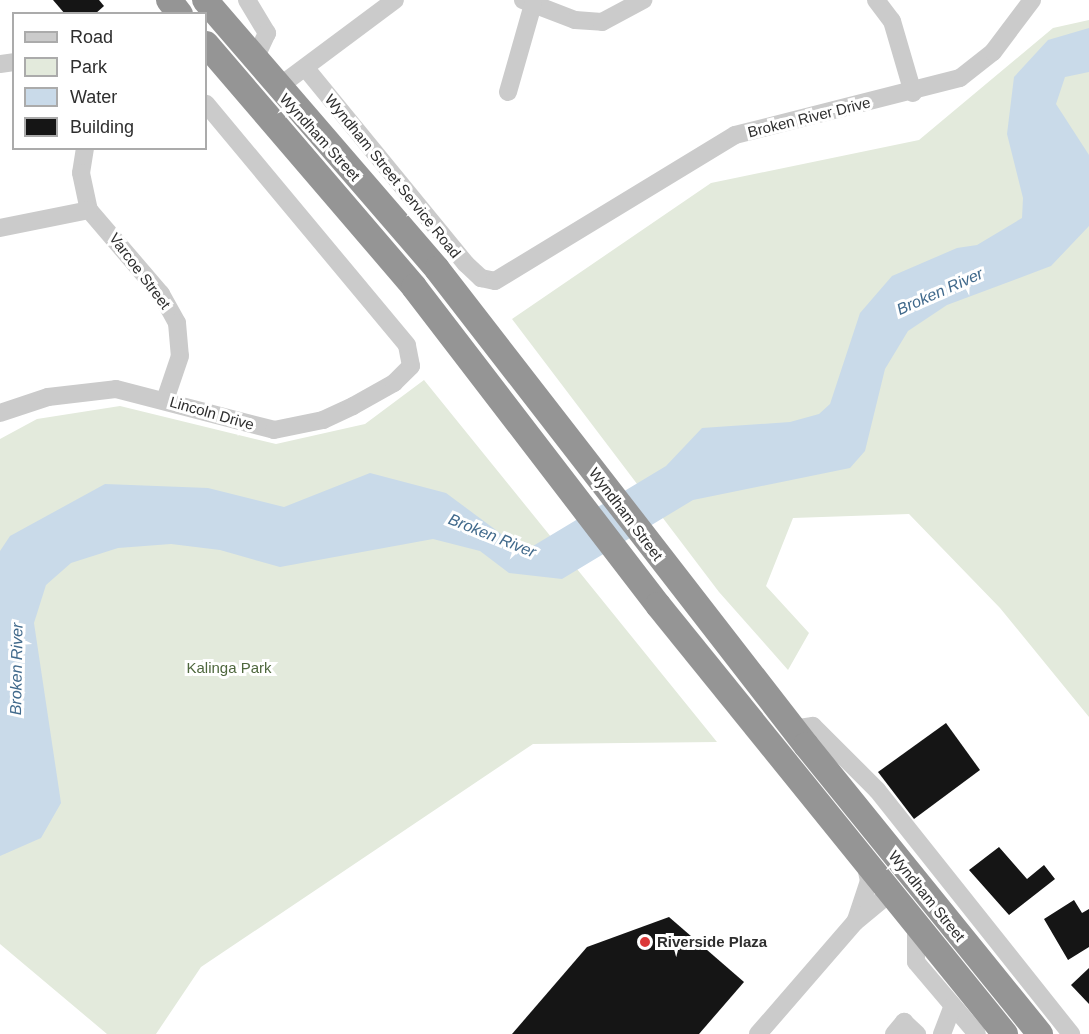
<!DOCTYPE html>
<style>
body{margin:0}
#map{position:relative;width:1089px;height:1034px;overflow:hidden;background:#fff;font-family:Helvetica,sans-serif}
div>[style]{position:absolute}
.green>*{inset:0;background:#e3eadc}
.water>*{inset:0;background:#c9dae9}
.building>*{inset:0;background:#151515}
.minor>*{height:18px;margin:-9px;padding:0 9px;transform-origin:9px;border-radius:9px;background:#cbcbcb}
.highway>*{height:26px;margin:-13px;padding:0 13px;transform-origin:13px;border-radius:13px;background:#959595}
.dots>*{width:16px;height:16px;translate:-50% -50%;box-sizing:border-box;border:3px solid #fff;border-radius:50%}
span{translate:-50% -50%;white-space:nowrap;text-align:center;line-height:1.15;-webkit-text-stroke:6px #fff;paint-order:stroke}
.street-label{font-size:15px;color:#2e2e2e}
.park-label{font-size:15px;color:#4e673d}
.poi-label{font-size:15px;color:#2e2e2e;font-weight:700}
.left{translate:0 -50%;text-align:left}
.water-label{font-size:16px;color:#40698b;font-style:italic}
.legend{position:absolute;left:12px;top:12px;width:195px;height:138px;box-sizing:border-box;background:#fff;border:2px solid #ababab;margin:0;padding:8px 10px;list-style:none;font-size:18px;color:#2e2e2e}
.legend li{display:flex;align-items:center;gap:12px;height:30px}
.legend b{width:30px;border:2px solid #ababab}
</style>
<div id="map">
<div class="green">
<div style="clip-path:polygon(1089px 20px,1089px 717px,1000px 608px,909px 514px,793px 518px,766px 586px,809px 633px,788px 670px,719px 592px,512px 319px,711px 183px,919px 140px,1053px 28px)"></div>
<div style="clip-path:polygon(424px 380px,717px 742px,533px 744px,201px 967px,156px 1034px,107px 1034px,0 944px,0 439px,37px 419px,120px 406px,276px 444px,365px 424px)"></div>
</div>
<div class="water">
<div style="clip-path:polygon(1089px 28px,1089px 72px,1065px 77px,1056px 104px,1089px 155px,1089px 226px,1051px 266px,947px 305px,908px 331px,885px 369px,865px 451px,850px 468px,693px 500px,562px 579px,509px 573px,480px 551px,433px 539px,280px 567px,220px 550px,171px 544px,118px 548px,71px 563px,46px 585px,34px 623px,61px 803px,41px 838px,0 856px,0 551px,10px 536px,105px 484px,208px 488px,284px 507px,370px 473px,446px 493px,508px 539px,533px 546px,666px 466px,702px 428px,790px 422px,819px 414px,830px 404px,860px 313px,892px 276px,957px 248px,977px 245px,1022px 218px,1023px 198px,1007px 134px,1014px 77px,1048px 40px)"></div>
</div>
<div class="building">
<div style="clip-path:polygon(53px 0,99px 0,104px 6px,95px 14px,65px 14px)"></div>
<div style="clip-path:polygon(946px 723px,980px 770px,914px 819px,878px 772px)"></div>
<div style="clip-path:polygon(999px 847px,1027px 879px,1044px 865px,1055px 879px,1009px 915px,969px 870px)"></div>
<div style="clip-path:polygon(1074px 900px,1082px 913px,1089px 909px,1089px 947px,1068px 960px,1044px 919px)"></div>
<div style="clip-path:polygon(669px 917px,744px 982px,699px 1034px,512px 1034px,587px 947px)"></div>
<div style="clip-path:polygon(1089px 968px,1089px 1004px,1071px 985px)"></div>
</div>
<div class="minor">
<div style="left:247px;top:0;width:39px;rotate:59deg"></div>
<div style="left:267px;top:33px;width:31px;rotate:115deg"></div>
<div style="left:523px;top:0;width:56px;rotate:21deg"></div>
<div style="left:575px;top:20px;width:27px;rotate:4deg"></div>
<div style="left:602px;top:22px;width:47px;rotate:-28.2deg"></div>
<div style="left:876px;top:0;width:26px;rotate:53deg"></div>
<div style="left:892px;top:21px;width:75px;rotate:73.7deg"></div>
<div style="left:0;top:64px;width:14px;rotate:-8deg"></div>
<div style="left:308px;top:71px;width:249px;rotate:50.7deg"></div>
<div style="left:466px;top:264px;width:21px;rotate:43deg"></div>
<div style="left:481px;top:278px;width:14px;rotate:12deg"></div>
<div style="left:495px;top:281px;width:281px;rotate:-31.3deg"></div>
<div style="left:735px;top:135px;width:232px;rotate:-14.2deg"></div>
<div style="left:960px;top:78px;width:42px;rotate:-38.2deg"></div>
<div style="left:993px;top:52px;width:65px;rotate:-53.1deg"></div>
<div style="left:277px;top:88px;width:147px;rotate:-36.7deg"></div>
<div style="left:508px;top:92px;width:91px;rotate:-74.1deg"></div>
<div style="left:85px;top:148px;width:25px;rotate:99deg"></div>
<div style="left:81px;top:173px;width:38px;rotate:78deg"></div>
<div style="left:89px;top:210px;width:111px;rotate:49.4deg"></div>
<div style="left:161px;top:294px;width:33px;rotate:61deg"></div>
<div style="left:177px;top:323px;width:33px;rotate:85deg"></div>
<div style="left:180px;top:356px;width:46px;rotate:108.8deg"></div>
<div style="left:0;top:228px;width:91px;rotate:-11.4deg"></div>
<div style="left:0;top:413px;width:51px;rotate:-18.4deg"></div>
<div style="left:48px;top:397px;width:68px;rotate:-6.7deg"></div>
<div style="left:116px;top:389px;width:163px;rotate:14.5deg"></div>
<div style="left:274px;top:430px;width:50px;rotate:-11.5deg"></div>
<div style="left:323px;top:420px;width:33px;rotate:-25deg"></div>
<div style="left:353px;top:406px;width:47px;rotate:-29.3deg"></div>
<div style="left:394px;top:383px;width:24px;rotate:-45deg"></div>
<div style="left:411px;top:366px;width:21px;rotate:-101deg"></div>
<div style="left:407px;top:345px;width:314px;rotate:-129.8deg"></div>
<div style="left:793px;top:729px;width:20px;rotate:-9deg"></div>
<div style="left:813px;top:726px;width:91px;rotate:45deg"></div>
<div style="left:877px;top:790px;width:312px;rotate:51.5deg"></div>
<div style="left:856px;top:920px;width:41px;rotate:-71.6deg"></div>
<div style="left:869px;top:881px;width:19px;rotate:-102deg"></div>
<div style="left:916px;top:924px;width:38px;rotate:90deg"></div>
<div style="left:916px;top:962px;width:94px;rotate:49.7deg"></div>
<div style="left:758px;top:1034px;width:148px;rotate:-49.1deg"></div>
<div style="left:855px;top:922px;width:45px;rotate:-39.6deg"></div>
<div style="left:894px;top:1034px;width:16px;rotate:-50deg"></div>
<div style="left:904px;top:1022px;width:18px;rotate:43deg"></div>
<div style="left:942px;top:1034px;width:30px;rotate:-69deg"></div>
</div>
<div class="highway">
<div style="left:169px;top:0;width:18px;rotate:52deg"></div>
<div style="left:205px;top:0;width:355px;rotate:49.2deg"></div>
<div style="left:437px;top:269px;width:602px;rotate:52.22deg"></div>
<div style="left:806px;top:745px;width:372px;rotate:51deg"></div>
<div style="left:206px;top:44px;width:320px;rotate:49.4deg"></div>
<div style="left:414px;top:287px;width:401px;rotate:52.5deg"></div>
<div style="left:658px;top:605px;width:552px;rotate:51.03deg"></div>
</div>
<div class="dots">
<div style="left:645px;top:942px;background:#dc3839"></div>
</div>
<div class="street-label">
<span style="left:809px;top:117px;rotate:-14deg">Broken River Drive</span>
<span style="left:320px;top:137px;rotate:48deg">Wyndham Street</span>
<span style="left:393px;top:176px;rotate:51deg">Wyndham Street Service Road</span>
<span style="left:140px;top:271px;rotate:53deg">Varcoe Street</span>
<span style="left:212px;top:413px;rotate:16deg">Lincoln Drive</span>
<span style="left:626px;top:514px;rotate:53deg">Wyndham Street</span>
<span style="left:927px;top:896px;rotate:51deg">Wyndham Street</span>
</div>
<div class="park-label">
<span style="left:229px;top:668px">Kalinga Park</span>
</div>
<div class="poi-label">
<span class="left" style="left:657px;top:942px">Riverside Plaza</span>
</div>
<div class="water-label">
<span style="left:940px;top:292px;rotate:-24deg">Broken River</span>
<span style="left:492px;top:536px;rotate:22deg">Broken River</span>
<span style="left:17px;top:669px;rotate:-89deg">Broken River</span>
</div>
<ul class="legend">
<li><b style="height:8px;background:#cbcbcb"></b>Road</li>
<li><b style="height:16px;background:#e3eadc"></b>Park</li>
<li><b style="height:16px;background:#c9dae9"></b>Water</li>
<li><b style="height:16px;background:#151515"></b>Building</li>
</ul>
</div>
